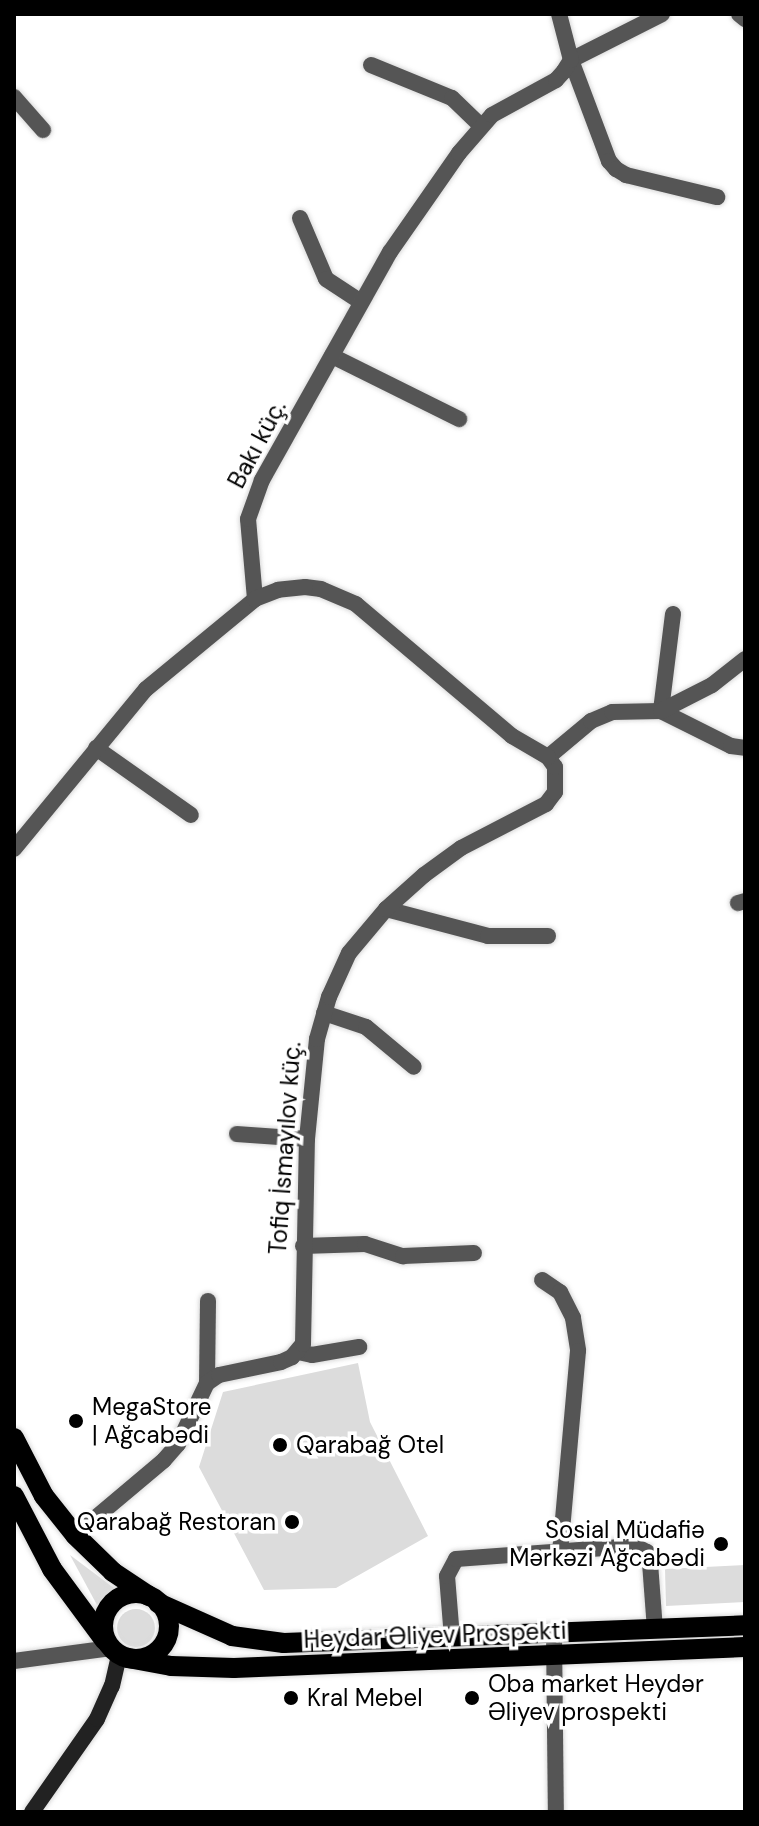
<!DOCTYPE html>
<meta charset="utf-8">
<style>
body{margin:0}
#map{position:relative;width:759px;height:1826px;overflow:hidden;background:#fff;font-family:"DM Sans",sans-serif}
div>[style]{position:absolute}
.green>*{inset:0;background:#dcdcdc}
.round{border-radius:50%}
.roads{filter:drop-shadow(0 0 2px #dbdbdb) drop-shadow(0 0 2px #dbdbdb)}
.street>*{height:16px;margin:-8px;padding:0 8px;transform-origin:8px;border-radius:8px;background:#555}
.secondary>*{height:16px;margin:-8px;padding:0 8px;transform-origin:8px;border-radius:8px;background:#222}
.primary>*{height:20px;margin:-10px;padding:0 10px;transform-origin:10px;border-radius:10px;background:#000}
.primary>.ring{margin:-10px;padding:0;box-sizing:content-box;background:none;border:20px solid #000;border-radius:50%}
.dots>*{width:22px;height:22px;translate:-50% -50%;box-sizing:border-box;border:4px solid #fff;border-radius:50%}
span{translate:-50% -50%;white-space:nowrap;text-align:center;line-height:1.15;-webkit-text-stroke:7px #fff;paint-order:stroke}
.street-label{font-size:24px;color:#000}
.poi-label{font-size:24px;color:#000}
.left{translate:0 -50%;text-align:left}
.right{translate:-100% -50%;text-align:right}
.frame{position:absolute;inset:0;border:16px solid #000;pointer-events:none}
</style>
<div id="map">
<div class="green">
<div style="clip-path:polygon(358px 1363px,370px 1422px,428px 1536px,336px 1588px,264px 1590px,199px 1467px,223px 1392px)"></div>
<div style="clip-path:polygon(70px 1555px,114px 1588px,97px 1605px)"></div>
<div style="clip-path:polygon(745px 1565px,745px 1602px,666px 1606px,665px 1569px)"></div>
<div class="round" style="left:117px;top:1609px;width:38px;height:38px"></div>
</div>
<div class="roads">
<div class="street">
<div style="left:662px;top:14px;width:102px;rotate:153.2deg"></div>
<div style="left:571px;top:60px;width:108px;rotate:69.4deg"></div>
<div style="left:609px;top:161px;width:11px;rotate:49deg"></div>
<div style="left:616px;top:169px;width:12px;rotate:31deg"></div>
<div style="left:626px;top:175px;width:94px;rotate:13.6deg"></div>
<div style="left:739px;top:14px;width:8px;rotate:40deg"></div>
<div style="left:371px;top:65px;width:87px;rotate:22.2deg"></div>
<div style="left:452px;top:98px;width:40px;rotate:44deg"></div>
<div style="left:14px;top:97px;width:44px;rotate:48.7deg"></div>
<div style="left:300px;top:218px;width:66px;rotate:66.9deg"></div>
<div style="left:326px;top:279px;width:42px;rotate:33.3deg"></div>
<div style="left:332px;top:356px;width:142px;rotate:26.4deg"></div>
<div style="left:673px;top:614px;width:98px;rotate:97.1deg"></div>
<div style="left:661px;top:711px;width:78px;rotate:26.6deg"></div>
<div style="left:731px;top:746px;width:14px;rotate:8deg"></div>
<div style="left:96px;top:748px;width:116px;rotate:35.2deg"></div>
<div style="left:548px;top:757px;width:56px;rotate:-39.9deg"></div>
<div style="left:591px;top:721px;width:23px;rotate:-23deg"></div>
<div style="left:612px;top:712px;width:49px;rotate:-1.2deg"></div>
<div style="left:661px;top:711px;width:57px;rotate:-27deg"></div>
<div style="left:712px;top:685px;width:42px;rotate:-38.2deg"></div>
<div style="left:14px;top:849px;width:207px;rotate:-50.5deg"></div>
<div style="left:146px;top:689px;width:141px;rotate:-39.5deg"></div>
<div style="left:255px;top:599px;width:80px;rotate:-95deg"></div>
<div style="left:248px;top:519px;width:41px;rotate:-70.3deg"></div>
<div style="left:262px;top:480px;width:261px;rotate:-60.7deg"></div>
<div style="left:390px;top:252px;width:121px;rotate:-55.1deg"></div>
<div style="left:459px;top:153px;width:50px;rotate:-49deg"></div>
<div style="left:492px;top:115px;width:73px;rotate:-28.7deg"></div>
<div style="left:556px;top:80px;width:12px;rotate:-48deg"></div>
<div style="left:564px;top:71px;width:13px;rotate:-58deg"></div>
<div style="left:571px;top:60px;width:48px;rotate:-104.6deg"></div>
<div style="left:738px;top:903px;width:7px;rotate:-16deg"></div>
<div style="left:386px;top:909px;width:106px;rotate:14.8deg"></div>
<div style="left:488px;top:936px;width:60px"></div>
<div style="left:324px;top:1013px;width:44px;rotate:18.4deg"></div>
<div style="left:366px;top:1027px;width:62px;rotate:39.8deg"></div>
<div style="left:237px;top:1134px;width:70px;rotate:4.1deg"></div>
<div style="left:303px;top:1246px;width:62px;rotate:-1.8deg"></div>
<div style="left:365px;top:1244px;width:40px;rotate:18deg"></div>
<div style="left:403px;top:1256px;width:71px;rotate:-2.4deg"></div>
<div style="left:542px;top:1280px;width:22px;rotate:34deg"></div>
<div style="left:560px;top:1292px;width:29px;rotate:63deg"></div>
<div style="left:573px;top:1318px;width:33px;rotate:81deg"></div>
<div style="left:578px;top:1351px;width:201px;rotate:95.1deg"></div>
<div style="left:298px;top:1352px;width:14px;rotate:12deg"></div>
<div style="left:312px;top:1355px;width:48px;rotate:-9.7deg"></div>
<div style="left:207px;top:1383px;width:82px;rotate:-89.3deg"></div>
<div style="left:75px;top:1535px;width:116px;rotate:-40.1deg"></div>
<div style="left:164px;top:1460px;width:21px;rotate:-49deg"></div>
<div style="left:178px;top:1444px;width:68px;rotate:-64.6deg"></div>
<div style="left:207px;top:1383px;width:14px;rotate:-34deg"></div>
<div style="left:219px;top:1375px;width:63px;rotate:-11.8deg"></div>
<div style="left:281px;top:1362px;width:12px;rotate:-24deg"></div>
<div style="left:292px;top:1357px;width:17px;rotate:-50deg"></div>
<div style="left:303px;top:1344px;width:205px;rotate:-88.9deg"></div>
<div style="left:307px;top:1139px;width:100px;rotate:-84.3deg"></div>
<div style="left:317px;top:1039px;width:44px;rotate:-74.1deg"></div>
<div style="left:329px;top:997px;width:48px;rotate:-65.6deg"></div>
<div style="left:349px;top:953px;width:57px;rotate:-49.9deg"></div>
<div style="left:386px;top:909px;width:51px;rotate:-41.8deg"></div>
<div style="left:424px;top:875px;width:46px;rotate:-36.1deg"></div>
<div style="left:461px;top:848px;width:96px;rotate:-27.4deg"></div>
<div style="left:546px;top:804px;width:15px;rotate:-53deg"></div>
<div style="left:555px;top:792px;width:25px;rotate:-90deg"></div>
<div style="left:555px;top:767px;width:12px;rotate:-125deg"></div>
<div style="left:548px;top:757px;width:42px;rotate:-149.7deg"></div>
<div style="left:512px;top:736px;width:204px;rotate:-139.8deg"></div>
<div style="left:356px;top:604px;width:38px;rotate:-157deg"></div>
<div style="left:321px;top:589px;width:16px;rotate:-173deg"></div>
<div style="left:305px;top:587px;width:27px;rotate:174deg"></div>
<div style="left:278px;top:590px;width:25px;rotate:159deg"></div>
<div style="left:554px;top:1633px;width:179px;rotate:89.4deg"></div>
<div style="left:452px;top:1638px;width:62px;rotate:-94.6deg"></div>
<div style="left:447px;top:1576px;width:19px;rotate:-62deg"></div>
<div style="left:456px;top:1559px;width:179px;rotate:-4.2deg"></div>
<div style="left:635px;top:1546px;width:13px;rotate:27deg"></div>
<div style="left:647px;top:1552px;width:11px;rotate:75deg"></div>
<div style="left:650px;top:1563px;width:66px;rotate:85.7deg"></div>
<div style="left:14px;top:1661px;width:98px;rotate:-7.6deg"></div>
</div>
<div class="secondary">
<div style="left:32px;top:1812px;width:113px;rotate:-55deg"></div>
<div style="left:97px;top:1719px;width:36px;rotate:-66deg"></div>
<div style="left:112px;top:1686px;width:32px;rotate:-77deg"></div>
</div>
<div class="primary">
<div style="left:14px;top:1438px;width:65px;rotate:62.7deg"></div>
<div style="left:44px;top:1496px;width:50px;rotate:51.5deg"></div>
<div style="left:75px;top:1535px;width:53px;rotate:44.2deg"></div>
<div style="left:113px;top:1572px;width:43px;rotate:33.7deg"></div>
<div style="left:14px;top:1496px;width:82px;rotate:62.5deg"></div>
<div style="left:52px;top:1569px;width:89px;rotate:53.6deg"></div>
<div class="ring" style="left:103px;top:1593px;width:46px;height:46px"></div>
<div style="left:158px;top:1603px;width:81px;rotate:24deg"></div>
<div style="left:232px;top:1636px;width:52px;rotate:7.7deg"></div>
<div style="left:284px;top:1643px;width:461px;rotate:-2.2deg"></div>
<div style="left:128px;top:1658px;width:44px;rotate:10.5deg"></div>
<div style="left:171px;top:1666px;width:63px;rotate:1.8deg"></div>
<div style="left:234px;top:1668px;width:511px;rotate:-2.35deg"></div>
</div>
</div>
<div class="dots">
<div style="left:76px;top:1421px;background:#000"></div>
<div style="left:280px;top:1445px;background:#000"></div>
<div style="left:292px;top:1522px;background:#000"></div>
<div style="left:721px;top:1544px;background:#000"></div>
<div style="left:291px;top:1698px;background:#000"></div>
<div style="left:472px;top:1698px;background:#000"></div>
</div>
<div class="street-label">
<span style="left:257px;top:444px;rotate:-62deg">Bakı küç.</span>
<span style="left:285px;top:1148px;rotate:-86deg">Tofiq İsmayılov küç.</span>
<span style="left:435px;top:1635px;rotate:-2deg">Heydar Əliyev Prospekti</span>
</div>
<div class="poi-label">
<span class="left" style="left:92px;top:1421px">MegaStore<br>| Ağcabədi</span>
<span class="left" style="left:296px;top:1445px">Qarabağ Otel</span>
<span class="right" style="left:276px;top:1522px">Qarabağ Restoran</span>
<span class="right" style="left:705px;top:1544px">Sosial Müdafiə<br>Mərkəzi Ağcabədi</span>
<span class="left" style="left:488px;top:1698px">Oba market Heydər<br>Əliyev prospekti</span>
<span class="left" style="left:307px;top:1698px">Kral Mebel</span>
</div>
<div class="frame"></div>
</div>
